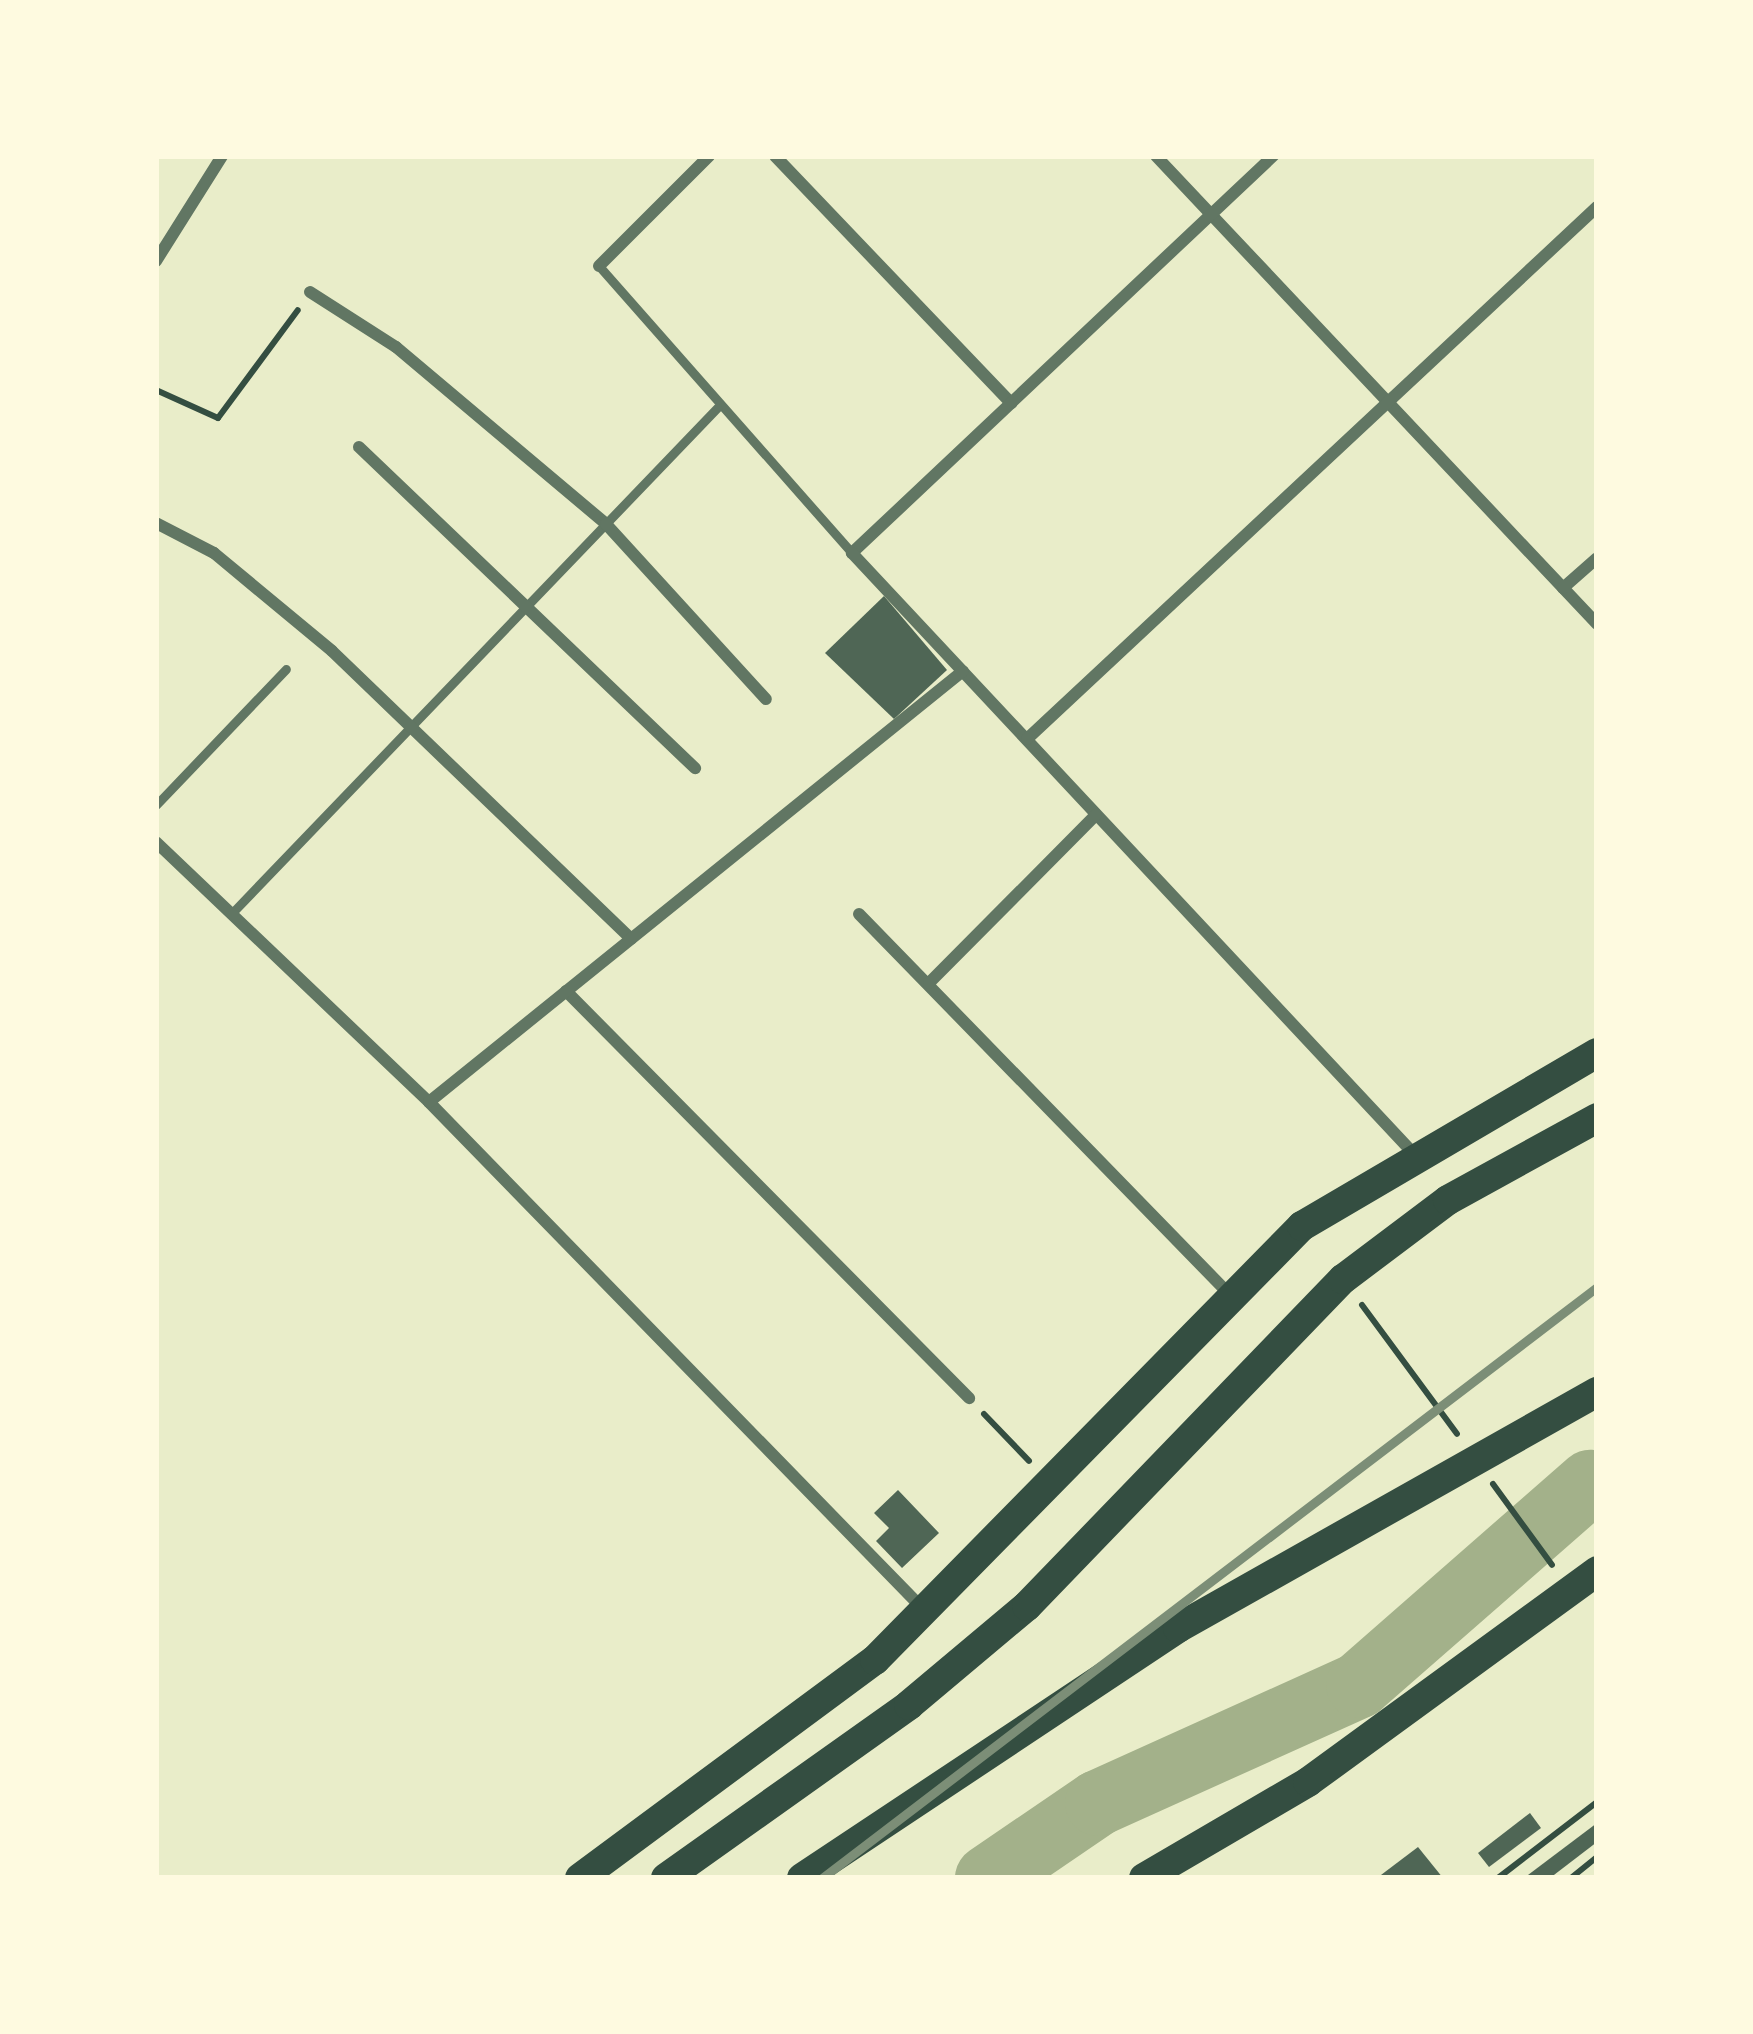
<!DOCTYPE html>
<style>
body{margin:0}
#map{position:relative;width:1753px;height:2034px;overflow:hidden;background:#e9edc9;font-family:"IBM Plex Serif",serif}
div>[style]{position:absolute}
.river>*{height:66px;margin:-33px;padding:0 33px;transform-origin:33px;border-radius:33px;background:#a3b18a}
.building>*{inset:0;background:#4f6655}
.path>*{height:6px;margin:-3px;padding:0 3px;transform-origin:3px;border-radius:3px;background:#344e41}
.service>*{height:9px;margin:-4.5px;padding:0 4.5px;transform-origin:4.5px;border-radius:4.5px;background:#617663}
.minor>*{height:12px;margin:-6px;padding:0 6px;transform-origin:6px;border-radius:6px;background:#617663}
.primary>*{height:30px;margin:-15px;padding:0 15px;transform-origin:15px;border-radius:15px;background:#344e41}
.rail>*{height:9px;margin:-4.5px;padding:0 4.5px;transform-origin:4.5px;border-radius:4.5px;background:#7c8e77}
span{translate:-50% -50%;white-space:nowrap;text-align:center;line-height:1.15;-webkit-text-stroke:12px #fefae0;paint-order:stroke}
.frame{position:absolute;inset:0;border:159px solid #fefae0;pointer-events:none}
</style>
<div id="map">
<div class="river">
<div style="left:988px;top:1878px;width:133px;rotate:-34.3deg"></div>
<div style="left:1098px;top:1803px;width:286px;rotate:-24.3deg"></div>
<div style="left:1359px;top:1685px;width:307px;rotate:-41.2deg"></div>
</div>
<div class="building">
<div style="clip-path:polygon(884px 596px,947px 670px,894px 719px,825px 653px)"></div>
<div style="clip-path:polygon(898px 1490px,939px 1533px,902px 1568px,876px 1541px,889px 1528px,874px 1513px)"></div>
<div style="clip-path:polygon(1530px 1813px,1541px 1828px,1489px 1867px,1478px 1853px)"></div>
<div style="clip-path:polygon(1597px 1823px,1597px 1842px,1550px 1878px,1524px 1878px)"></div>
<div style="clip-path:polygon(1418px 1847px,1443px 1878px,1377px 1878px)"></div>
</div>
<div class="path">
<div style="left:156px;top:390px;width:68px;rotate:24.3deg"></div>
<div style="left:218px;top:418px;width:134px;rotate:-53.5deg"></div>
<div style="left:1362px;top:1305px;width:160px;rotate:53.6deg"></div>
<div style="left:984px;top:1414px;width:65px;rotate:46.2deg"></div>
<div style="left:1493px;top:1484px;width:100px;rotate:53.9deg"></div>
<div style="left:1498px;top:1878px;width:125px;rotate:-37.5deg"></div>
<div style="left:1571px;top:1878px;width:33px;rotate:-39deg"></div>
</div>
<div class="service">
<div style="left:599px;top:266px;width:383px;rotate:48.6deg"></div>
<div style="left:156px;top:805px;width:188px;rotate:-46.3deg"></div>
<div style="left:231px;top:914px;width:702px;rotate:-46.16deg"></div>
</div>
<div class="minor">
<div style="left:775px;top:156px;width:342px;rotate:46.3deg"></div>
<div style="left:1156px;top:156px;width:643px;rotate:46.7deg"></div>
<div style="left:1273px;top:156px;width:579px;rotate:136.68deg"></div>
<div style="left:852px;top:553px;width:823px;rotate:46.92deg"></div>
<div style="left:156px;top:261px;width:124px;rotate:-57.8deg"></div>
<div style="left:599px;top:266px;width:156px;rotate:-45deg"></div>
<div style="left:310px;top:292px;width:102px;rotate:32.6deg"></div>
<div style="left:396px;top:347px;width:275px;rotate:40.1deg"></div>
<div style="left:606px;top:524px;width:237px;rotate:47.6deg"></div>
<div style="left:359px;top:447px;width:465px;rotate:43.7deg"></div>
<div style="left:156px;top:523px;width:65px;rotate:27.3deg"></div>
<div style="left:214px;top:553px;width:153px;rotate:39.7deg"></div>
<div style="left:332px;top:651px;width:415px;rotate:43.9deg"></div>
<div style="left:1563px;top:588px;width:45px;rotate:-41.4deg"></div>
<div style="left:1027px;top:739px;width:780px;rotate:-43.03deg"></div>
<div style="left:156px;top:842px;width:377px;rotate:43.6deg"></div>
<div style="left:429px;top:1102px;width:708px;rotate:45.74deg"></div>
<div style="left:859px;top:914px;width:532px;rotate:45.76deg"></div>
<div style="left:929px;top:983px;width:237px;rotate:-45.2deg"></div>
<div style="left:566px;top:991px;width:573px;rotate:45.28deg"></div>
<div style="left:429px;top:1102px;width:686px;rotate:-38.91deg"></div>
</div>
<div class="primary">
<div style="left:580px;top:1878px;width:367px;rotate:-36.5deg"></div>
<div style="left:875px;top:1660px;width:609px;rotate:-45.47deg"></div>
<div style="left:1302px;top:1226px;width:342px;rotate:-30.4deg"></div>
<div style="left:666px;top:1878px;width:298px;rotate:-35.4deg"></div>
<div style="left:909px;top:1705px;width:154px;rotate:-40deg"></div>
<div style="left:1027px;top:1606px;width:455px;rotate:-46deg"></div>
<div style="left:1343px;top:1279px;width:131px;rotate:-37deg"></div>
<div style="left:1448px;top:1200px;width:170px;rotate:-28.8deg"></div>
<div style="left:802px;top:1878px;width:452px;rotate:-33.6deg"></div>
<div style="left:1178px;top:1628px;width:481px;rotate:-29.4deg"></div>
<div style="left:1144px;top:1878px;width:190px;rotate:-30.3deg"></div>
<div style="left:1308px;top:1782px;width:358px;rotate:-36.1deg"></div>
</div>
<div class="rail">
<div style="left:822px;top:1878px;width:975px;rotate:-37.33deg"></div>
</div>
<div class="frame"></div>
</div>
